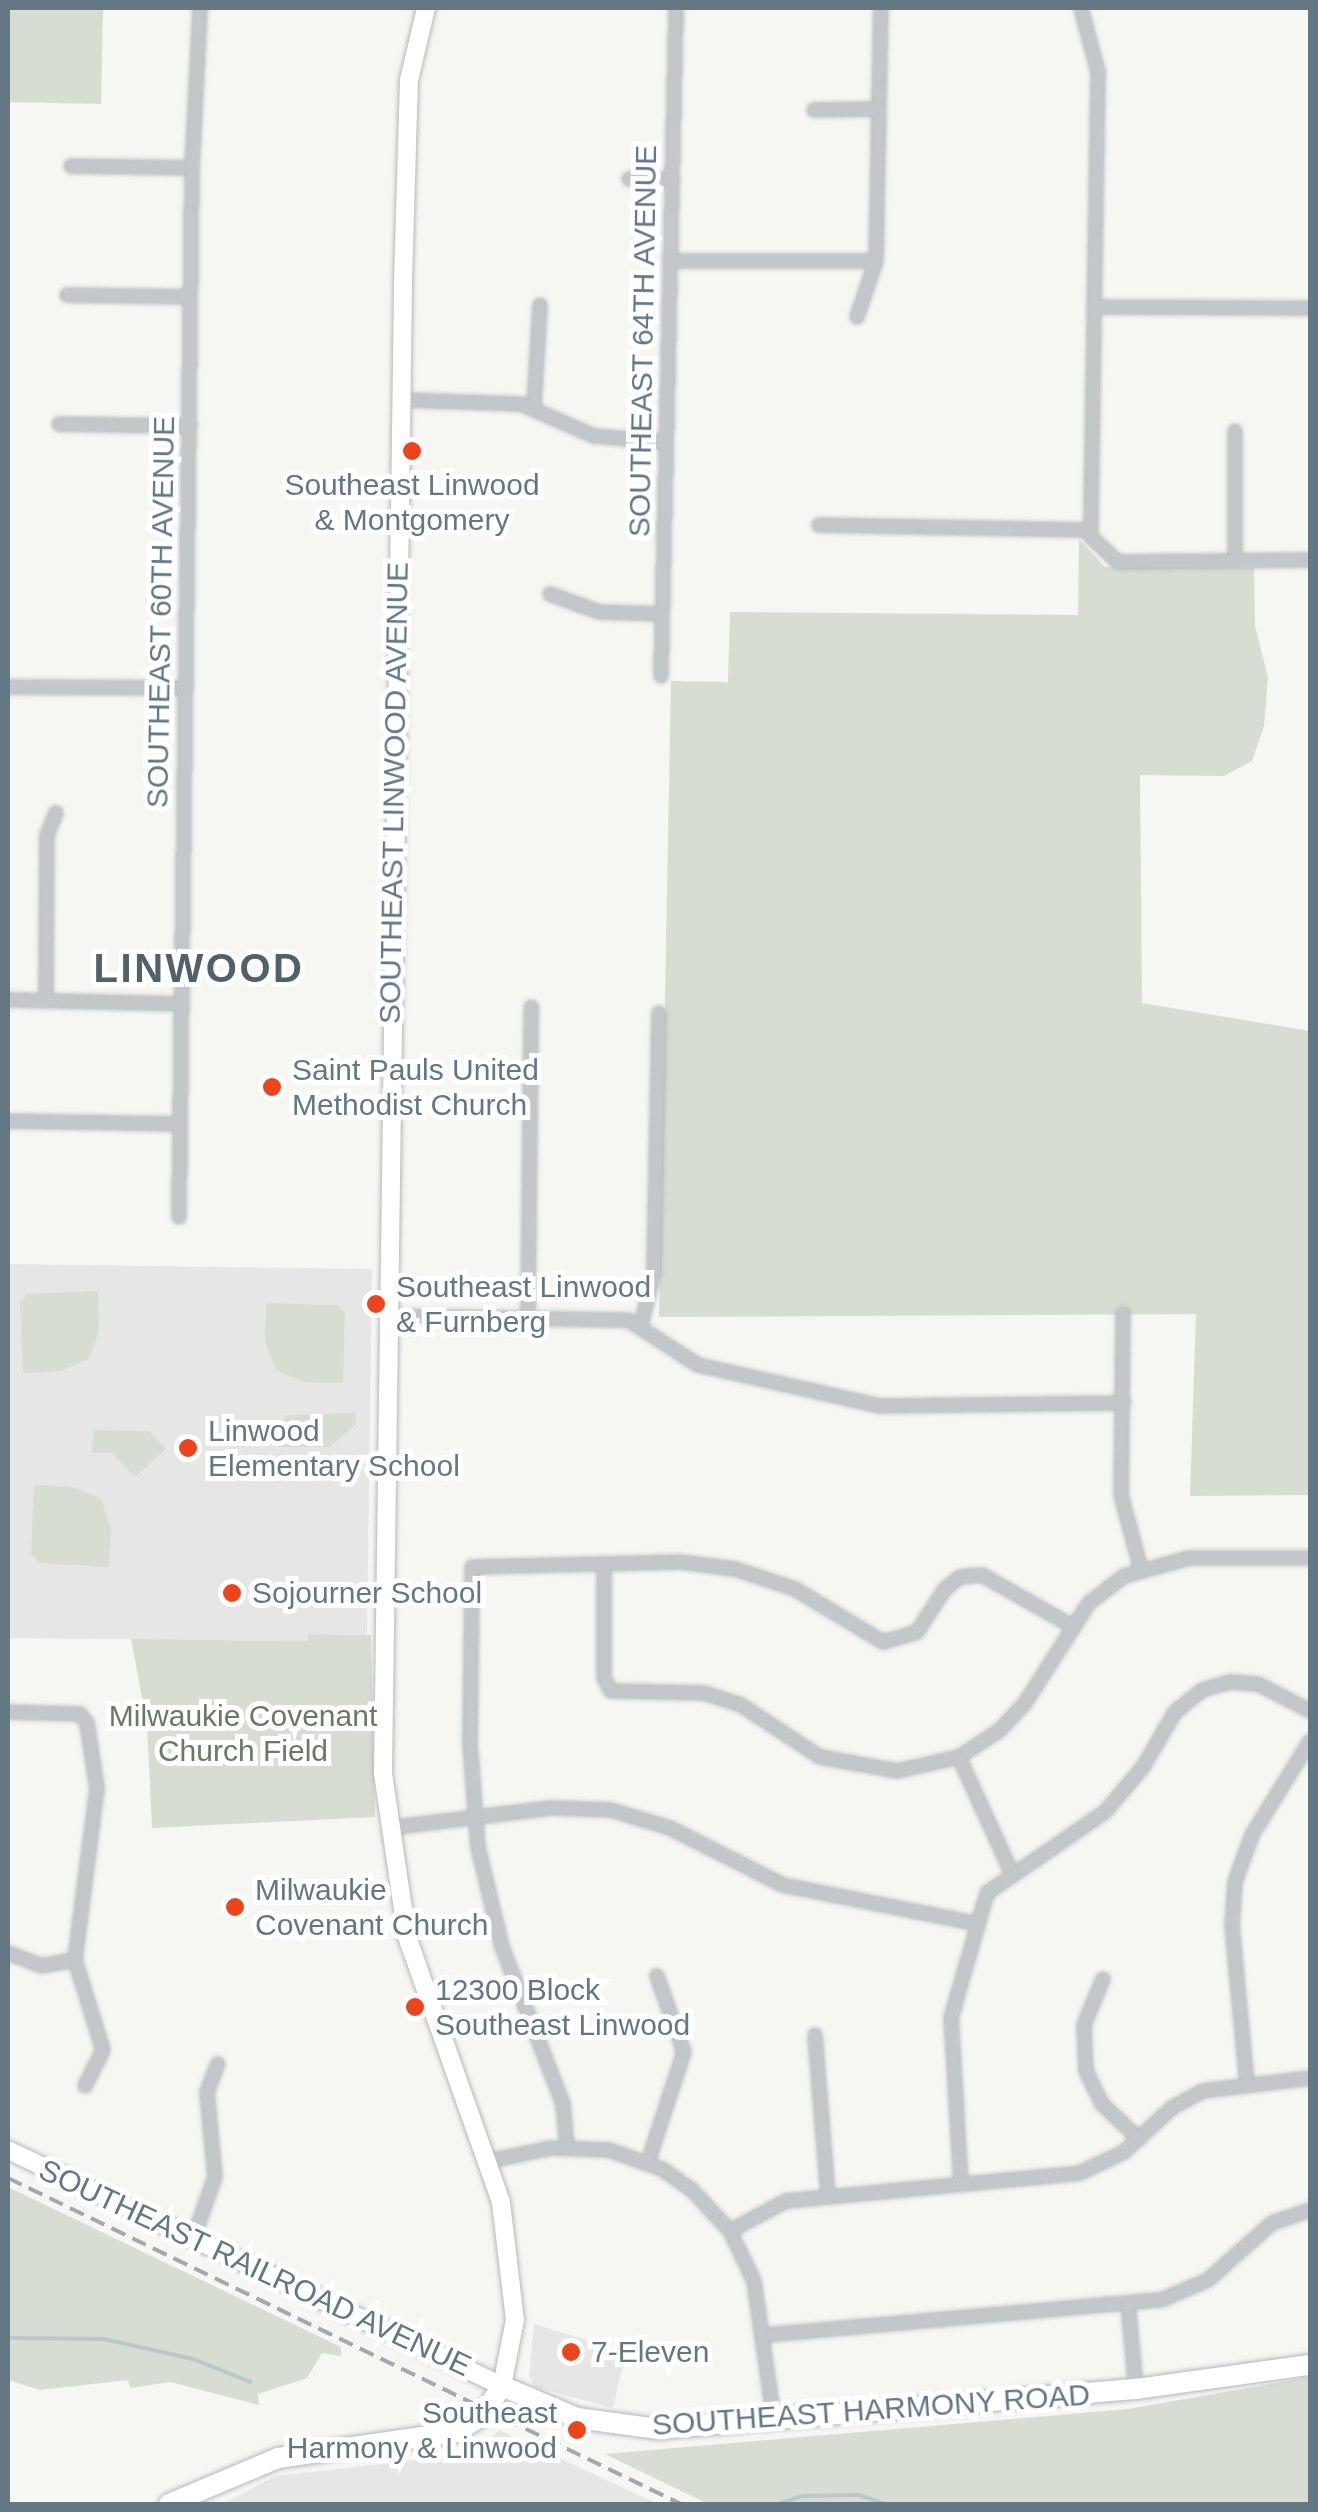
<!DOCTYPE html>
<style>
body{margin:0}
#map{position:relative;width:1318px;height:2512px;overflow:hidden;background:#f6f6f2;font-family:Arial,sans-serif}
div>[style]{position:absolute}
.built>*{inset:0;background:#e6e7e5}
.green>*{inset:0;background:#d7ddd3}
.stream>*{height:4px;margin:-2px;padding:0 2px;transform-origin:2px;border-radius:2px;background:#bac8cc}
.roads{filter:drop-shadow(0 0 2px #b3b9bd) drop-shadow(0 0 2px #b3b9bd)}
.street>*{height:12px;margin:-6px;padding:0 6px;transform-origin:6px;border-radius:6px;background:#c3c7ca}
.secondary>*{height:18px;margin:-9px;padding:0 9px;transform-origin:9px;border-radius:9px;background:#fff}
.primary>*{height:20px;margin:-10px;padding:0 10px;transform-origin:10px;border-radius:10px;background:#fff}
.rail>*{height:4px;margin-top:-2px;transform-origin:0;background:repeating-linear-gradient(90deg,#a1a9ae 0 15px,transparent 0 23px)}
.dots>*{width:28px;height:28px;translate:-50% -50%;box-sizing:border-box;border:5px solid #fff;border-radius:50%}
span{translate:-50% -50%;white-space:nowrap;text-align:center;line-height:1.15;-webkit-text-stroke:10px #fff;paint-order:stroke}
.street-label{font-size:30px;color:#637785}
.poi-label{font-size:30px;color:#637785}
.left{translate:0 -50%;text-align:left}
.right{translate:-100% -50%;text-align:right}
.park-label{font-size:30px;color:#687b62}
.district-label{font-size:40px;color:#516069;font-weight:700;letter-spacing:2.5px}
.frame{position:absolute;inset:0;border:10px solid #637785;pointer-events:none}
</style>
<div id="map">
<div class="built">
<div style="clip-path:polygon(8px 1264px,372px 1269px,367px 1635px,309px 1634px,308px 1641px,9px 1638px)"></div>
<div style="clip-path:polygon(534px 2324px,626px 2352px,613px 2408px,535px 2387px,529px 2376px)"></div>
<div style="clip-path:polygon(499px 2430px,658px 2504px,223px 2504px,275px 2476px,435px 2458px,482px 2447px)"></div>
</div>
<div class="green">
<div style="clip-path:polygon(8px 8px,103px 8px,101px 104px,8px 102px)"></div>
<div style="clip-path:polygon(1079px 539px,1105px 567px,1254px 568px,1255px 626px,1268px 677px,1264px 726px,1252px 761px,1224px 776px,1140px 775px,1142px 1003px,1310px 1031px,1310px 1495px,1190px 1496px,1196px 1314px,659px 1317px,671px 681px,728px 682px,730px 612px,1078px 615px)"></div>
<div style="clip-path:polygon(98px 1291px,99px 1331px,89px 1359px,61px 1371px,23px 1373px,20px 1302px,28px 1294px)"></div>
<div style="clip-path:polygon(266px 1303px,337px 1305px,345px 1313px,343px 1383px,304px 1382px,276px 1370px,265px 1342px)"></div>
<div style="clip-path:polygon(355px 1413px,356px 1424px,330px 1447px,278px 1447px,285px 1415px)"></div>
<div style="clip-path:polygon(93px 1430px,149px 1431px,166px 1449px,135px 1477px,112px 1453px,92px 1453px)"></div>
<div style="clip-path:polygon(34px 1485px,74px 1487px,101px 1499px,111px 1528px,109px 1567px,39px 1563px,31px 1555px)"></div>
<div style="clip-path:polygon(308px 1634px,371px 1635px,375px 1817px,152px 1828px,147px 1724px,131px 1639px,308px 1641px)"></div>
<div style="clip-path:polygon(8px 2187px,341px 2347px,341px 2356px,322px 2353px,307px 2378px,258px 2394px,259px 2405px,170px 2382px,130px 2388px,128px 2380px,40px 2390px,8px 2380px)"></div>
<div style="clip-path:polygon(1310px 2377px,1310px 2504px,708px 2504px,605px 2454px,1128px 2409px)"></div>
</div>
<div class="stream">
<div style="left:8px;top:2338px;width:96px;rotate:0.6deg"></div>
<div style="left:104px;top:2339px;width:91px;rotate:12.7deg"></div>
<div style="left:193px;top:2359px;width:62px;rotate:21.6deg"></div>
<div style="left:778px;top:2504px;width:25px;rotate:-18deg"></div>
<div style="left:802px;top:2496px;width:57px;rotate:-1deg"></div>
<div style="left:859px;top:2495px;width:28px;rotate:19deg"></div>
</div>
<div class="roads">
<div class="street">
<div style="left:1081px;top:8px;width:66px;rotate:75.1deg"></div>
<div style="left:1098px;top:72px;width:465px;rotate:90.9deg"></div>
<div style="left:1091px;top:537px;width:37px;rotate:43deg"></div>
<div style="left:1118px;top:562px;width:192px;rotate:-0.6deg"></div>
<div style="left:814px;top:110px;width:64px;rotate:-0.9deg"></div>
<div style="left:71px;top:166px;width:121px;rotate:0.9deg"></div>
<div style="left:629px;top:179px;width:44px;rotate:1.3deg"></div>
<div style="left:671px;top:261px;width:205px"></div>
<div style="left:67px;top:295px;width:123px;rotate:0.9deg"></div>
<div style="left:1094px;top:307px;width:216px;rotate:0.3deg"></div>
<div style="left:857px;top:317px;width:59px;rotate:-71.3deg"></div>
<div style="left:876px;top:261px;width:253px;rotate:-88.9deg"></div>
<div style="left:401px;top:400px;width:120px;rotate:1.9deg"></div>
<div style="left:521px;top:404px;width:80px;rotate:23.7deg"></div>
<div style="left:594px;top:436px;width:71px;rotate:4.8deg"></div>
<div style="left:534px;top:406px;width:101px;rotate:-86.6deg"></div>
<div style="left:59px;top:424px;width:131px;rotate:0.9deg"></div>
<div style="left:819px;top:525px;width:271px;rotate:1.1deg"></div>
<div style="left:1235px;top:560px;width:129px;rotate:-90deg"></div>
<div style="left:550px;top:594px;width:52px;rotate:20.2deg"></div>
<div style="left:599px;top:612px;width:63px;rotate:1.8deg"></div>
<div style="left:661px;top:676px;width:668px;rotate:-88.71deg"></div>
<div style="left:8px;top:687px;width:176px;rotate:0.3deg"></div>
<div style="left:8px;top:1000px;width:172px;rotate:1.3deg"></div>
<div style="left:46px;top:1001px;width:166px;rotate:-89.7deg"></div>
<div style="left:47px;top:835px;width:24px;rotate:-68deg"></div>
<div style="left:8px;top:1121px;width:170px;rotate:1deg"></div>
<div style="left:179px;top:1217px;width:1049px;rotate:-89.29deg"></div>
<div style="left:192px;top:168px;width:160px;rotate:-87.1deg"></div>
<div style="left:1123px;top:1314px;width:181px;rotate:90.6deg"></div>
<div style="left:1121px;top:1495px;width:77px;rotate:74.9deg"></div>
<div style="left:387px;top:1316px;width:241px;rotate:1deg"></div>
<div style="left:628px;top:1320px;width:83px;rotate:32.7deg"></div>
<div style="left:698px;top:1365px;width:187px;rotate:12.7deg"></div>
<div style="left:880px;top:1406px;width:244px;rotate:-0.7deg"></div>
<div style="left:528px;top:1316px;width:309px;rotate:-89.4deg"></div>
<div style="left:641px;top:1325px;width:55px;rotate:-76.2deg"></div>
<div style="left:654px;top:1272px;width:259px;rotate:-88.9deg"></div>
<div style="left:604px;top:1565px;width:113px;rotate:90deg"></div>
<div style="left:604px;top:1678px;width:15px;rotate:62deg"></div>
<div style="left:611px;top:1691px;width:93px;rotate:1.2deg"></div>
<div style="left:704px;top:1693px;width:39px;rotate:18deg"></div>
<div style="left:741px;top:1705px;width:95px;rotate:33.4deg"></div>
<div style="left:820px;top:1757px;width:78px;rotate:10.3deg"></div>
<div style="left:897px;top:1771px;width:64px;rotate:-12.7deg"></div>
<div style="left:959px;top:1757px;width:49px;rotate:-33.4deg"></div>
<div style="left:1000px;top:1730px;width:37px;rotate:-47deg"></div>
<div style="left:1025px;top:1703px;width:119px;rotate:-57.4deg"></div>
<div style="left:1089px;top:1603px;width:44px;rotate:-37.6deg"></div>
<div style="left:1124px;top:1576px;width:67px;rotate:-15.5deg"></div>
<div style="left:1189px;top:1558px;width:121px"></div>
<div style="left:8px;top:1712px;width:72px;rotate:1.6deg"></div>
<div style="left:80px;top:1714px;width:11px;rotate:52deg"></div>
<div style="left:87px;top:1723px;width:66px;rotate:81.3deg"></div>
<div style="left:97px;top:1788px;width:173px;rotate:97.3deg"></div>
<div style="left:75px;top:1960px;width:34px;rotate:170deg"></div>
<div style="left:42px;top:1966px;width:36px;rotate:-159deg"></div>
<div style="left:959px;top:1757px;width:128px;rotate:65.6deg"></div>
<div style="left:388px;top:1828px;width:164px;rotate:-7deg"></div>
<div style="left:551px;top:1808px;width:60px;rotate:1.9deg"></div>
<div style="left:611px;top:1810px;width:62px;rotate:17deg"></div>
<div style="left:670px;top:1828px;width:127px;rotate:26.8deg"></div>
<div style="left:783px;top:1885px;width:194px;rotate:11.3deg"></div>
<div style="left:75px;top:1960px;width:94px;rotate:72.7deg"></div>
<div style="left:103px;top:2050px;width:40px;rotate:116.6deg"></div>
<div style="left:1103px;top:1979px;width:50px;rotate:112.4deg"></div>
<div style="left:1084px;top:2025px;width:46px;rotate:87.5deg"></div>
<div style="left:1086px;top:2071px;width:37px;rotate:64deg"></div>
<div style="left:1102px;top:2104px;width:51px;rotate:43.4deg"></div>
<div style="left:815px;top:2035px;width:161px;rotate:85.4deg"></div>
<div style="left:1247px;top:2084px;width:159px;rotate:-95.4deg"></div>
<div style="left:1232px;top:1926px;width:44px;rotate:-86.1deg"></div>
<div style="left:1235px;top:1882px;width:50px;rotate:-70.1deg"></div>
<div style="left:1252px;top:1835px;width:110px;rotate:-58.3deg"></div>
<div style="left:567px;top:2147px;width:43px;rotate:-95.3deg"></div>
<div style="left:563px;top:2104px;width:168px;rotate:-111.2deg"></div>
<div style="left:502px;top:1947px;width:103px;rotate:-103.5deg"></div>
<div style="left:478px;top:1847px;width:104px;rotate:-94.4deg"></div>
<div style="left:470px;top:1743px;width:176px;rotate:-89.3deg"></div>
<div style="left:472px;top:1567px;width:209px;rotate:-1.4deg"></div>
<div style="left:681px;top:1562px;width:54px;rotate:7.4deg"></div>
<div style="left:735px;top:1569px;width:63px;rotate:18.4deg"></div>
<div style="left:795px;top:1589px;width:103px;rotate:31.1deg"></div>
<div style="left:883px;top:1642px;width:35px;rotate:-16deg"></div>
<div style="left:917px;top:1632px;width:51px;rotate:-56.9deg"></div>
<div style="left:945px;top:1589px;width:19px;rotate:-39deg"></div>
<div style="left:960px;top:1577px;width:22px;rotate:-5deg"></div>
<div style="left:982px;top:1575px;width:106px;rotate:29.5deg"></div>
<div style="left:489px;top:2161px;width:63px;rotate:-11.8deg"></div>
<div style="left:551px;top:2148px;width:58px;rotate:2deg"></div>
<div style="left:609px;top:2150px;width:56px;rotate:19.7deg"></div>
<div style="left:662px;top:2169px;width:37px;rotate:35deg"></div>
<div style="left:692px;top:2190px;width:56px;rotate:47.2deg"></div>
<div style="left:730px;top:2231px;width:55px;rotate:64.4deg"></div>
<div style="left:754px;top:2281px;width:140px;rotate:81.8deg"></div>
<div style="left:648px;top:2162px;width:116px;rotate:-71.9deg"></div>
<div style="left:684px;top:2052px;width:81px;rotate:-109.6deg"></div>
<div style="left:961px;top:2184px;width:166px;rotate:-93.4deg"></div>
<div style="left:951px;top:2018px;width:130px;rotate:-73.9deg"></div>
<div style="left:987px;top:1893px;width:143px;rotate:-34.5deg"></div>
<div style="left:1105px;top:1812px;width:59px;rotate:-49.8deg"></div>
<div style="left:1143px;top:1767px;width:64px;rotate:-59.8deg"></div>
<div style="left:1175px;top:1712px;width:35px;rotate:-39deg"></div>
<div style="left:1202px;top:1690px;width:29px;rotate:-16deg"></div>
<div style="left:1230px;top:1682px;width:28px;rotate:4deg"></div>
<div style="left:1258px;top:1684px;width:59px;rotate:27.4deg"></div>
<div style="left:730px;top:2231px;width:64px;rotate:-28.2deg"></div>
<div style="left:786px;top:2201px;width:295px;rotate:-5.4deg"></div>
<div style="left:1080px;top:2173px;width:49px;rotate:-25.5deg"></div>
<div style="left:1124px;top:2152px;width:67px;rotate:-42.6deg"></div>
<div style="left:1173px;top:2107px;width:34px;rotate:-28deg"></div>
<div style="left:1203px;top:2091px;width:108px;rotate:-6.9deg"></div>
<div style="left:193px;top:2239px;width:66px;rotate:-70.5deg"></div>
<div style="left:215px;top:2177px;width:85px;rotate:-95.4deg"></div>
<div style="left:207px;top:2092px;width:30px;rotate:-69deg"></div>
<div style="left:1128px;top:2303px;width:86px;rotate:84.7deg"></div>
<div style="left:766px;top:2335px;width:397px;rotate:-5.1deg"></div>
<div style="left:1161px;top:2300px;width:51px;rotate:-23.1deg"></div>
<div style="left:1208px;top:2280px;width:86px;rotate:-41.7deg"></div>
<div style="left:1272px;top:2223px;width:40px;rotate:-18.9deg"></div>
</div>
<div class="secondary">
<div style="left:8px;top:2150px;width:547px;rotate:25.54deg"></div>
<div style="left:502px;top:2386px;width:67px;rotate:-78.9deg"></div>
<div style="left:515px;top:2320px;width:119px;rotate:-96.8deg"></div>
<div style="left:501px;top:2202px;width:282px;rotate:-109.5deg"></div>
<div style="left:407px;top:1936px;width:164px;rotate:-98.4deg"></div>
<div style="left:383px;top:1774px;width:1493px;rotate:-89.23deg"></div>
<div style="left:403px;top:281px;width:201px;rotate:-88.3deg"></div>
<div style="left:409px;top:80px;width:74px;rotate:-76.7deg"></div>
</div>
<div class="primary">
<div style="left:169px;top:2504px;width:118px;rotate:-22.9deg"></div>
<div style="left:278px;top:2458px;width:180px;rotate:-8.3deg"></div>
<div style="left:456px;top:2432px;width:32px;rotate:-32deg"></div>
<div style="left:483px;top:2415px;width:35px;rotate:-57deg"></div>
<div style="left:502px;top:2386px;width:82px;rotate:23.1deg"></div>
<div style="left:577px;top:2418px;width:82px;rotate:7.7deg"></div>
<div style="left:658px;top:2429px;width:480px;rotate:-4.8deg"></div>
<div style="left:1136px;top:2389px;width:176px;rotate:-7.9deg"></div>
</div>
</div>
<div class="rail">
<div style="left:8px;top:2178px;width:748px;rotate:25.85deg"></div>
</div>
<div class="dots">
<div style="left:412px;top:451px;background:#ec441c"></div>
<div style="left:272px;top:1087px;background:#ec441c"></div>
<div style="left:376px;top:1304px;background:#ec441c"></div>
<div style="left:188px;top:1448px;background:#ec441c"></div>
<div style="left:232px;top:1593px;background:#ec441c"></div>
<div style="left:235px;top:1907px;background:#ec441c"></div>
<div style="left:415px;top:2007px;background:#ec441c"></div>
<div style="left:571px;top:2352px;background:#ec441c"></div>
<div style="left:577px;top:2430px;background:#ec441c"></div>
</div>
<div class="street-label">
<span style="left:643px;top:341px;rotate:-89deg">SOUTHEAST 64TH AVENUE</span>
<span style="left:161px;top:612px;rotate:-89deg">SOUTHEAST 60TH AVENUE</span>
<span style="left:394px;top:793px;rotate:-89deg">SOUTHEAST LINWOOD AVENUE</span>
<span style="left:255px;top:2268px;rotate:25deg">SOUTHEAST RAILROAD AVENUE</span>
<span style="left:871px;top:2410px;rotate:-4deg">SOUTHEAST HARMONY ROAD</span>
</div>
<div class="poi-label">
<span style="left:412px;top:502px">Southeast Linwood<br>&amp; Montgomery</span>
<span class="left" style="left:292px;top:1087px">Saint Pauls United<br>Methodist Church</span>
<span class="left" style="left:396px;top:1304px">Southeast Linwood<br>&amp; Furnberg</span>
<span class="left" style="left:208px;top:1448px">Linwood<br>Elementary School</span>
<span class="left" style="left:252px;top:1593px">Sojourner School</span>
<span class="left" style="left:255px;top:1907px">Milwaukie<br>Covenant Church</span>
<span class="left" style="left:435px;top:2007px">12300 Block<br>Southeast Linwood</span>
<span class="left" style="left:591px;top:2352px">7-Eleven</span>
<span class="right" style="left:557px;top:2430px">Southeast<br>Harmony &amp; Linwood</span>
</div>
<div class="park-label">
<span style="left:243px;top:1733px">Milwaukie Covenant<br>Church Field</span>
</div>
<div class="district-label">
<span style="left:199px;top:968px">LINWOOD</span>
</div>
<div class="frame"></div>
</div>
